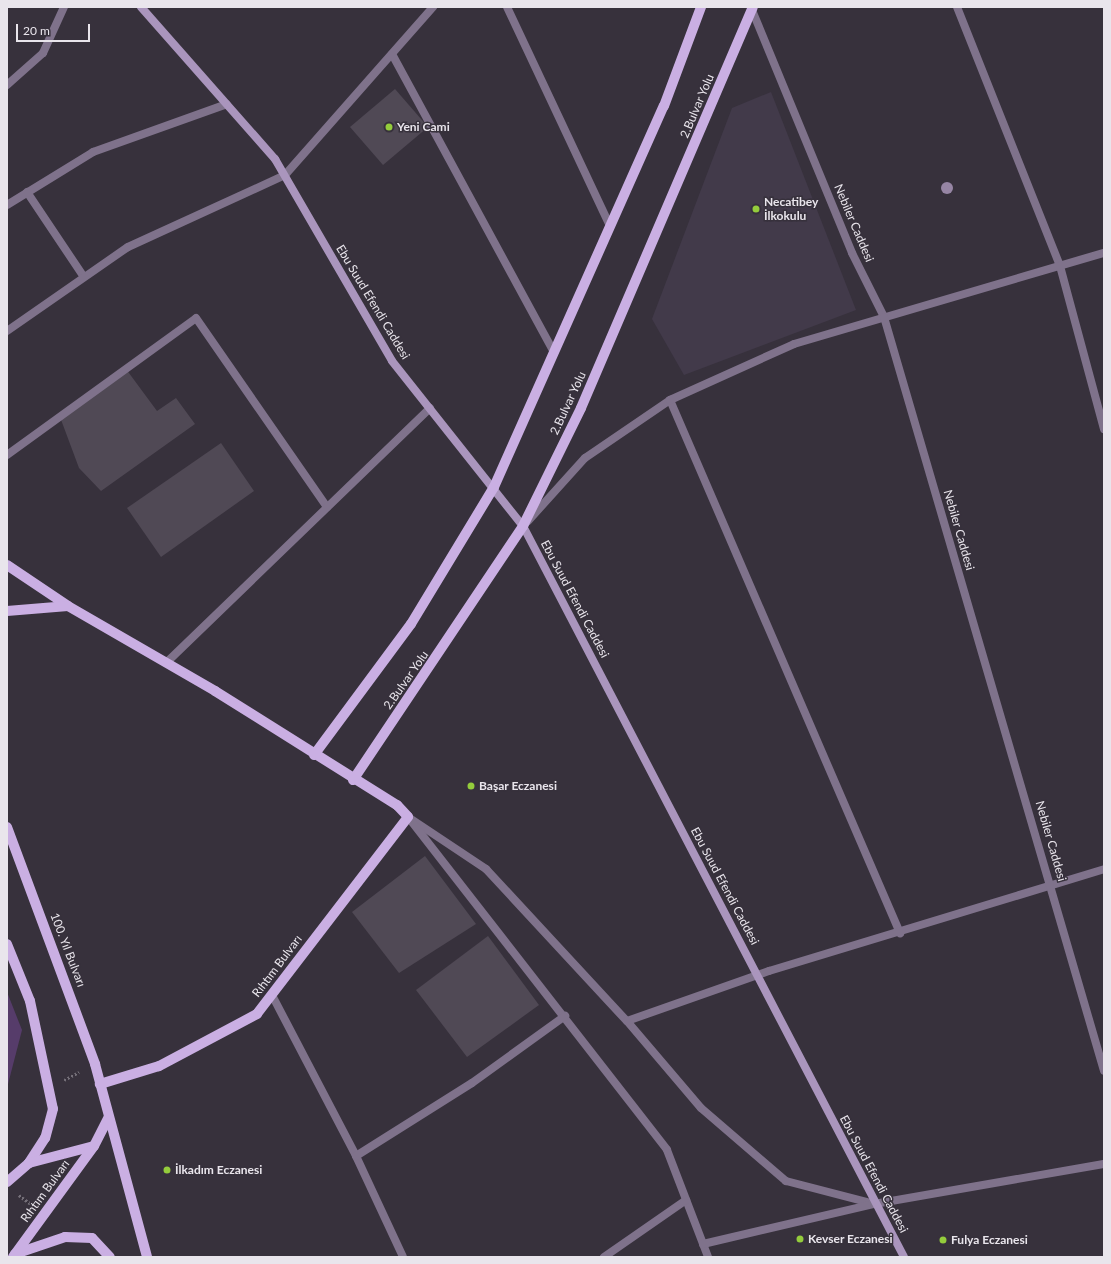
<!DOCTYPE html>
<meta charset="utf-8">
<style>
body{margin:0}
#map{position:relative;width:1111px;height:1264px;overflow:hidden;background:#37313c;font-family:Lato,sans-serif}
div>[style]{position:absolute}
.built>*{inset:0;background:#423a4a}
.green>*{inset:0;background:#563c6a}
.building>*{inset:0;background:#504955}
.path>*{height:2.5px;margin-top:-1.25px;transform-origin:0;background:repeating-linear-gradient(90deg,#757079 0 2px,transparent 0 4px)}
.minor>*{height:8px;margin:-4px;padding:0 4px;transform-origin:4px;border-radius:4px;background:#7f728b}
.tertiary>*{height:8px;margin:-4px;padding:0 4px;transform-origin:4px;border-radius:4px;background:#7f728b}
.secondary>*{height:8px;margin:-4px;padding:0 4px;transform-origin:4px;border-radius:4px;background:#aa95bd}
.primary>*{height:10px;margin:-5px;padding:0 5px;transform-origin:5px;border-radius:5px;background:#caafe3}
.trees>*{width:12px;height:12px;margin:-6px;border-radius:50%;background:#9685a4}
.dots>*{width:11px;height:11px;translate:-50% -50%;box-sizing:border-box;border:2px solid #37313c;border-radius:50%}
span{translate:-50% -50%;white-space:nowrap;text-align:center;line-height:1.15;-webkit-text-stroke:3px #37313c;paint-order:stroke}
.street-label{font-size:12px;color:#e9e5ec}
.poi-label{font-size:12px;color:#e9e5ec;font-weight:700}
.left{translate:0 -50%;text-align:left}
.frame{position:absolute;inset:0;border:8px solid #e9e5ec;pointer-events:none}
.scale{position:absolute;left:16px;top:24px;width:74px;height:18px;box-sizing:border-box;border:2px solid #e9e5ec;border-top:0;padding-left:5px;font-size:12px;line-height:14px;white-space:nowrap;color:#e9e5ec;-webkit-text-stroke:3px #37313c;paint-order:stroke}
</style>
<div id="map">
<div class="built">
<div style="clip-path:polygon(771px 92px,856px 310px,684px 375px,652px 319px,732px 108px)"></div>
</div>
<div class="green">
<div style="clip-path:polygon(7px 992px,22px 1030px,7px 1088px)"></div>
</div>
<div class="building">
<div style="clip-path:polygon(395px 89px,428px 127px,383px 165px,350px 127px)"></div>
<div style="clip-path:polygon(126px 369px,157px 411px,176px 398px,195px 424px,101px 491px,79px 468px,60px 417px)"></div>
<div style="clip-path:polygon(221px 443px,254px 491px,161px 557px,127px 508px)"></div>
<div style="clip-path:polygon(425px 856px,476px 924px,399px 973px,352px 912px)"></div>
<div style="clip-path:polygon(488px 936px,539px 1005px,467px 1057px,416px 990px)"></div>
</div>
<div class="path">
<div style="left:64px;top:1080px;width:17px;rotate:-28deg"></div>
<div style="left:19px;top:1195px;width:15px;rotate:37deg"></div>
</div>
<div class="minor">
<div style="left:507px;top:7px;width:242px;rotate:64.8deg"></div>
<div style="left:957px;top:7px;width:279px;rotate:68.3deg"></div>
<div style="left:1060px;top:266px;width:169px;rotate:74.9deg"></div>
<div style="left:392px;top:54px;width:339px;rotate:61.5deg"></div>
<div style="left:7px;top:85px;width:48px;rotate:-41.6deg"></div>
<div style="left:43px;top:53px;width:51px;rotate:-65.5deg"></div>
<div style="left:27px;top:192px;width:102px;rotate:56.2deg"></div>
<div style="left:7px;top:205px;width:101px;rotate:-31.6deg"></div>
<div style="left:93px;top:152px;width:142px;rotate:-19.7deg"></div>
<div style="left:7px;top:331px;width:147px;rotate:-34.8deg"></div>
<div style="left:128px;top:247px;width:173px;rotate:-24.6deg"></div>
<div style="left:285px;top:175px;width:224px;rotate:-48.6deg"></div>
<div style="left:670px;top:400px;width:581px;rotate:66.66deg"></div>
<div style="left:7px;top:455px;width:233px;rotate:-35.9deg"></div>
<div style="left:196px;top:318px;width:230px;rotate:55.3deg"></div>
<div style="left:528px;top:521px;width:85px;rotate:-47.9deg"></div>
<div style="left:585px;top:458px;width:103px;rotate:-34.3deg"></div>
<div style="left:670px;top:400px;width:136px;rotate:-24.3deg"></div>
<div style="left:794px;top:344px;width:323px;rotate:-16.4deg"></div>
<div style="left:166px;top:663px;width:367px;rotate:-44deg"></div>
<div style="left:408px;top:817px;width:94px;rotate:33.7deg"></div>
<div style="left:486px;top:869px;width:207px;rotate:47.2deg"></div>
<div style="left:627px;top:1021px;width:114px;rotate:49.6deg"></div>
<div style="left:701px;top:1108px;width:112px;rotate:40.7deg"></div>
<div style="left:786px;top:1181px;width:91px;rotate:14.6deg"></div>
<div style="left:412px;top:822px;width:415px;rotate:52.1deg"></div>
<div style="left:667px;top:1150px;width:115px;rotate:69deg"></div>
<div style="left:273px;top:997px;width:179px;rotate:62.4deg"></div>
<div style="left:356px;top:1156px;width:111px;rotate:65deg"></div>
<div style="left:627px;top:1021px;width:151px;rotate:-19.4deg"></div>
<div style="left:769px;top:971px;width:350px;rotate:-16.9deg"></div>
<div style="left:356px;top:1156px;width:137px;rotate:-32.2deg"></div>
<div style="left:472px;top:1083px;width:115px;rotate:-35.8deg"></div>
<div style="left:703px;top:1244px;width:176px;rotate:-13.2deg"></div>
<div style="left:874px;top:1204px;width:233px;rotate:-9.9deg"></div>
<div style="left:604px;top:1257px;width:100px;rotate:-34.8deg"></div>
</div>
<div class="tertiary">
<div style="left:752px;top:10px;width:263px;rotate:67.6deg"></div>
<div style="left:852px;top:253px;width:72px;rotate:63.4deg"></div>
<div style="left:884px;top:317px;width:785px;rotate:73.73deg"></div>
</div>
<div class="secondary">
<div style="left:141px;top:7px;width:203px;rotate:48.6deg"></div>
<div style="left:275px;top:159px;width:233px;rotate:59.9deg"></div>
<div style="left:392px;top:361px;width:211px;rotate:51.6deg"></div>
<div style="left:523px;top:526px;width:824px;rotate:62.47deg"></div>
</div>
<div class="primary">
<div style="left:7px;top:565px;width:73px;rotate:33.9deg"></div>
<div style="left:68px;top:606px;width:170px;rotate:30deg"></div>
<div style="left:215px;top:691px;width:215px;rotate:32.1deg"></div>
<div style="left:397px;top:805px;width:16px;rotate:47deg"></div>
<div style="left:408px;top:817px;width:248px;rotate:127.5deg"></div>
<div style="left:257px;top:1014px;width:111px;rotate:152deg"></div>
<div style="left:159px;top:1066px;width:62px;rotate:163deg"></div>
<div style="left:7px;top:611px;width:61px;rotate:-4.7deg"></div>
<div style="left:314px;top:755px;width:163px;rotate:-53.5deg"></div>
<div style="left:411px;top:624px;width:160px;rotate:-58.8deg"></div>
<div style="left:494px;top:487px;width:417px;rotate:-66deg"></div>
<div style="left:664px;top:106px;width:106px;rotate:-69.5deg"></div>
<div style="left:353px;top:780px;width:306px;rotate:-56.2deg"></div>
<div style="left:523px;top:526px;width:131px;rotate:-63.8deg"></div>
<div style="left:581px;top:408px;width:436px;rotate:-66.8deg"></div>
<div style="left:7px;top:827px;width:253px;rotate:69.6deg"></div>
<div style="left:95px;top:1064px;width:200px;rotate:74.9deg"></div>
<div style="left:7px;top:944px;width:61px;rotate:68deg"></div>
<div style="left:30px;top:1001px;width:110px;rotate:78deg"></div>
<div style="left:53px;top:1109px;width:30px;rotate:105deg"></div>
<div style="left:45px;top:1138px;width:30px;rotate:123deg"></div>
<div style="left:29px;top:1163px;width:29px;rotate:139deg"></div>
<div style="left:29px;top:1163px;width:67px;rotate:-14.7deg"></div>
<div style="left:15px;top:1254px;width:53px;rotate:-18.8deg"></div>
<div style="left:65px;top:1237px;width:27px;rotate:2deg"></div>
<div style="left:92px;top:1238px;width:26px;rotate:47deg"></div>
<div style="left:13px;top:1257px;width:137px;rotate:-53.9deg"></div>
<div style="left:94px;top:1146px;width:31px;rotate:-63deg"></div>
</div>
<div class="trees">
<div style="left:947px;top:188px"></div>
</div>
<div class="dots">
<div style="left:389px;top:127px;background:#94cc3c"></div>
<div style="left:756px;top:209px;background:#94cc3c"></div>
<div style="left:471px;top:786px;background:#94cc3c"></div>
<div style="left:167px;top:1170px;background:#94cc3c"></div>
<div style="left:800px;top:1239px;background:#94cc3c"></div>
<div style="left:943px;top:1240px;background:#94cc3c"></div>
</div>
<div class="street-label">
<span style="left:697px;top:106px;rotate:-67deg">2.Bulvar Yolu</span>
<span style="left:854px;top:223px;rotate:67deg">Nebiler Caddesi</span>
<span style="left:373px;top:302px;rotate:59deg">Ebu Suud Efendi Caddesi</span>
<span style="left:568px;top:403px;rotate:-65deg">2.Bulvar Yolu</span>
<span style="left:959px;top:530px;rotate:74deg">Nebiler Caddesi</span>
<span style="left:575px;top:599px;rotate:62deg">Ebu Suud Efendi Caddesi</span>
<span style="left:406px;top:680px;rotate:-55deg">2.Bulvar Yolu</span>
<span style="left:1051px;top:841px;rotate:74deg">Nebiler Caddesi</span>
<span style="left:725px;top:886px;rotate:62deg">Ebu Suud Efendi Caddesi</span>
<span style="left:68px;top:950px;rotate:69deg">100. Yıl Bulvarı</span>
<span style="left:277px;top:966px;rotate:-53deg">Rıhtım Bulvarı</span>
<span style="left:874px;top:1174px;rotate:62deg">Ebu Suud Efendi Caddesi</span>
<span style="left:45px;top:1191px;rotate:-54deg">Rıhtım Bulvarı</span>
</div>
<div class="poi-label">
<span class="left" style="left:397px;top:127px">Yeni Cami</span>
<span class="left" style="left:764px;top:209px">Necatibey<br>İlkokulu</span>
<span class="left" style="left:479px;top:786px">Başar Eczanesi</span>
<span class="left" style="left:175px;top:1170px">İlkadım Eczanesi</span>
<span class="left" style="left:808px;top:1239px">Kevser Eczanesi</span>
<span class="left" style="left:951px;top:1240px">Fulya Eczanesi</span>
</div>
<div class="frame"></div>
<div class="scale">20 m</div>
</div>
